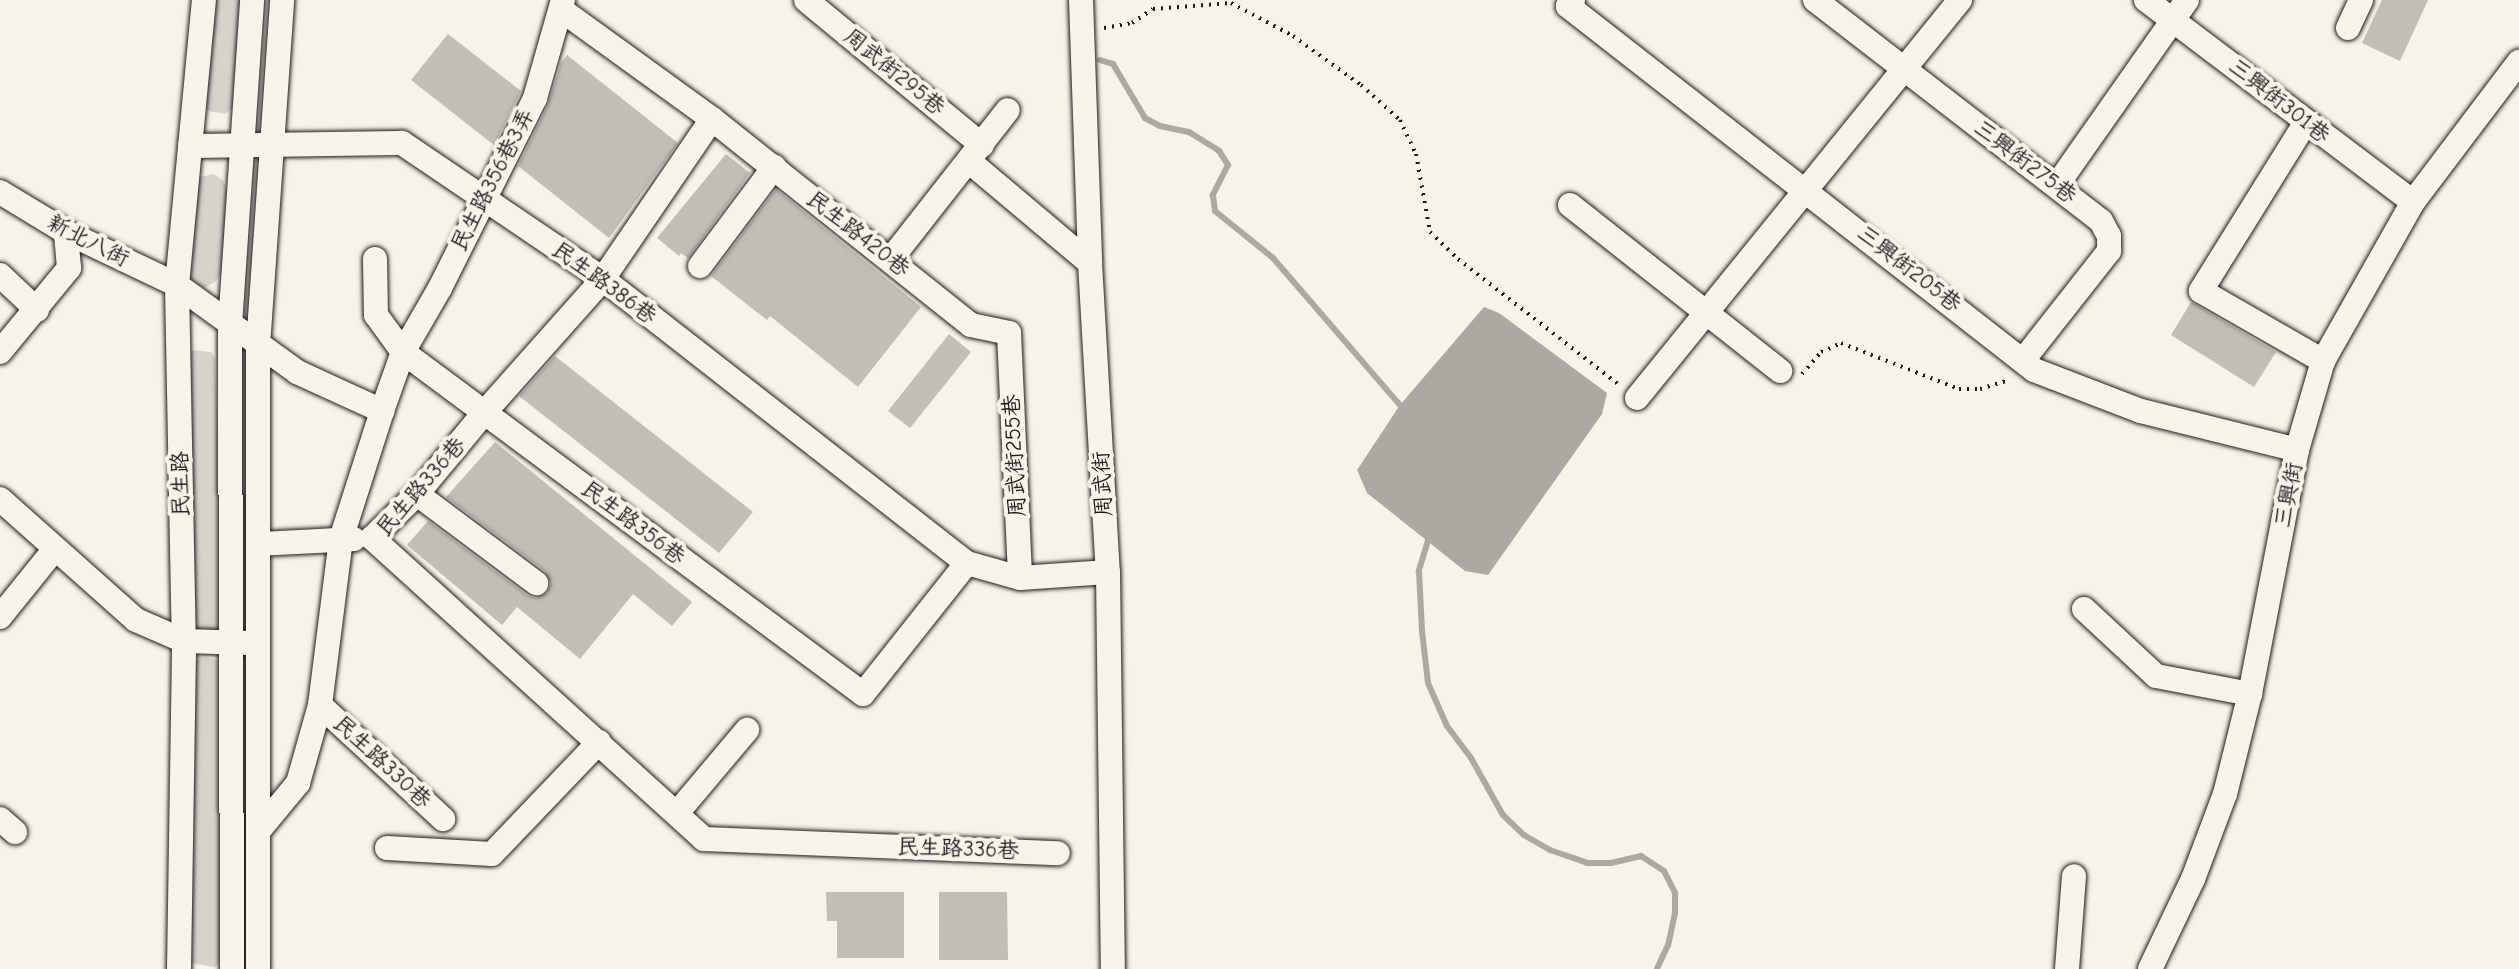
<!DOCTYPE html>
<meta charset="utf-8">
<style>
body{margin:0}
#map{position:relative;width:2519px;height:969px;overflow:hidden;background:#f7f3e8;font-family:"Comic Neue","LXGW WenKai TC",sans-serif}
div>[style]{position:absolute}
.green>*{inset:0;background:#d7d3cb}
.water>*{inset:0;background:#aca9a2}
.stream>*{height:6px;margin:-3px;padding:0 3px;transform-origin:3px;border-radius:3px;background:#aca9a2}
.building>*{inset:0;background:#c0beb5}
.path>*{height:4px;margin-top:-2px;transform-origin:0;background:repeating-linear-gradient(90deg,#1c1c1c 0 2px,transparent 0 8px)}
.roads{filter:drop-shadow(0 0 2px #1c1c1c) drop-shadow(0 0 2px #1c1c1c)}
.minor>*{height:24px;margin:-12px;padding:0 12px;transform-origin:12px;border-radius:12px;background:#f7f3e8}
span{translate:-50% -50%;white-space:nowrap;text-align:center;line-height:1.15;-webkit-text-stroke:8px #f7f3e8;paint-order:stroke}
.street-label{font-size:22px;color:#1c1c1c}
</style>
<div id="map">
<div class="green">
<div style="clip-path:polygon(209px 0,244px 0,234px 107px,225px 114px,208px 111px,202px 105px)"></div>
<div style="clip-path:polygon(213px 174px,223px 180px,228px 191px,223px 270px,216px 281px,204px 288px,188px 278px,196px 178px)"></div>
<div style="clip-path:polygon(192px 350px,211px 352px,215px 358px,223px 621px,215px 632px,196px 630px,190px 624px,188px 355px)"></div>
<div style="clip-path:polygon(200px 657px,219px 660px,223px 959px,215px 967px,190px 963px,191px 666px)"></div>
</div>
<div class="water">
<div style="clip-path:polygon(1484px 307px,1499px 313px,1607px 393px,1602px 414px,1488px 575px,1465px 571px,1367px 493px,1357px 470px,1400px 405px)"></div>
</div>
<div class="stream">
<div style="left:1100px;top:60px;width:14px;rotate:17deg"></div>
<div style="left:1113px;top:64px;width:63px;rotate:59.3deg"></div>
<div style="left:1145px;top:118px;width:17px;rotate:28deg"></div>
<div style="left:1160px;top:126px;width:30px;rotate:12deg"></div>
<div style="left:1189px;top:132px;width:36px;rotate:32deg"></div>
<div style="left:1219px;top:151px;width:17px;rotate:57deg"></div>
<div style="left:1228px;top:165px;width:34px;rotate:117deg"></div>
<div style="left:1213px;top:195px;width:16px;rotate:83deg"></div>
<div style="left:1215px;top:211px;width:75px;rotate:39deg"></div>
<div style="left:1273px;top:258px;width:202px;rotate:49.2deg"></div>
<div style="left:1430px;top:534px;width:39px;rotate:107deg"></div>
<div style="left:1419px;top:571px;width:60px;rotate:87.1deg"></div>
<div style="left:1422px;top:631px;width:52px;rotate:83.4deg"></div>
<div style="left:1428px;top:683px;width:47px;rotate:66.2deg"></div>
<div style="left:1447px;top:726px;width:40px;rotate:53deg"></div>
<div style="left:1471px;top:758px;width:65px;rotate:60.7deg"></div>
<div style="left:1503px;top:815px;width:29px;rotate:44deg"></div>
<div style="left:1524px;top:835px;width:30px;rotate:30deg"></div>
<div style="left:1550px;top:850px;width:39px;rotate:19deg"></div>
<div style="left:1587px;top:863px;width:24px"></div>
<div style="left:1611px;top:863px;width:31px;rotate:-13deg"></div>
<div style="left:1641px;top:856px;width:27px;rotate:33deg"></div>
<div style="left:1664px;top:871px;width:25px;rotate:63deg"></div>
<div style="left:1675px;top:893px;width:20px;rotate:90deg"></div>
<div style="left:1675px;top:913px;width:33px;rotate:102deg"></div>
<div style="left:1668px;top:945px;width:26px;rotate:115deg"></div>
</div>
<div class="building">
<div style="clip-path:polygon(2382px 0,2428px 0,2400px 61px,2362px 43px)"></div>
<div style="clip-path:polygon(448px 34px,521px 91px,494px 145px,411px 80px)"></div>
<div style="clip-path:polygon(567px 55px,678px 143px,609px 238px,518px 166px,548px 105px,561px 63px)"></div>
<div style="clip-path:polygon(726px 154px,750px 173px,688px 258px,681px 253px,679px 256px,657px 238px)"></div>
<div style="clip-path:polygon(776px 189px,921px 307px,858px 387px,770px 316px,767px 320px,711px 276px)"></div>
<div style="clip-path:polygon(2191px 302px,2276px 352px,2254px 387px,2171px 335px)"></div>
<div style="clip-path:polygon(949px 334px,971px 352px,910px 428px,888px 411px)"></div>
<div style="clip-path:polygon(555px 356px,753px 512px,719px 553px,519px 396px)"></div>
<div style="clip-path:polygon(495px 442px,692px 602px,672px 626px,633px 594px,580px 659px,517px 607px,502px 625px,407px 545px,428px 521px,527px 595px,535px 598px,547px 593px,551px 584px,545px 571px,446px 497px)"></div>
<div style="clip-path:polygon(826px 892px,904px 892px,904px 958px,837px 958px,837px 921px,827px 921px)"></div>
<div style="clip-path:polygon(939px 892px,1007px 892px,1008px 960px,939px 960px)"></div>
</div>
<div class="path">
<div style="left:1104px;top:28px;width:28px;rotate:-10deg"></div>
<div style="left:1132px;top:23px;width:25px;rotate:-34deg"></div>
<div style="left:1153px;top:9px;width:78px;rotate:-4.4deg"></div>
<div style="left:1231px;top:3px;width:70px;rotate:28deg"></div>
<div style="left:1293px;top:36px;width:84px;rotate:35.8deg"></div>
<div style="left:1361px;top:85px;width:52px;rotate:41.9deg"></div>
<div style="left:1400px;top:120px;width:38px;rotate:65deg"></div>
<div style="left:1416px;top:154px;width:79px;rotate:79.8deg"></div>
<div style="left:1430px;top:232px;width:39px;rotate:44deg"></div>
<div style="left:1458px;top:259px;width:204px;rotate:38deg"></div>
<div style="left:1802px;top:374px;width:29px;rotate:-49deg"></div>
<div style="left:1821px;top:352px;width:22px;rotate:-24deg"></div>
<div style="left:1841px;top:343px;width:127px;rotate:21.3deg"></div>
<div style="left:1959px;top:389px;width:21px"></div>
<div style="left:1980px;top:389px;width:31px;rotate:-17deg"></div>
</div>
<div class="roads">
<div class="minor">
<div style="left:806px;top:0;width:228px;rotate:39.5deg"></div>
<div style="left:1081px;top:0;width:263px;rotate:88deg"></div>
<div style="left:1090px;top:263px;width:310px;rotate:86.7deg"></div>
<div style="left:1108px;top:572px;width:397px;rotate:89.3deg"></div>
<div style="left:1573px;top:0;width:8px;rotate:130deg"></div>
<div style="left:1568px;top:6px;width:591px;rotate:37.99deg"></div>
<div style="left:2034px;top:370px;width:115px;rotate:21deg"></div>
<div style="left:2141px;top:411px;width:161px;rotate:14deg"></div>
<div style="left:1815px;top:0;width:361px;rotate:37.7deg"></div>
<div style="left:2101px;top:221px;width:17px;rotate:62deg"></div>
<div style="left:2109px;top:236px;width:15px;rotate:90deg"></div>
<div style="left:2109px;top:251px;width:137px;rotate:128.2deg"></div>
<div style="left:2146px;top:0;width:335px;rotate:37.1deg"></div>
<div style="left:563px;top:11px;width:184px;rotate:35.9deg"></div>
<div style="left:712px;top:119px;width:331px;rotate:38.5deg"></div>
<div style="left:971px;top:325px;width:39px;rotate:12deg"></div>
<div style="left:1009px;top:333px;width:245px;rotate:87.4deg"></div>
<div style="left:2348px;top:28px;width:31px;rotate:-65deg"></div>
<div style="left:712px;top:119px;width:194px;rotate:124.3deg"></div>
<div style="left:603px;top:279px;width:179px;rotate:131.6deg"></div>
<div style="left:484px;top:413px;width:105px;rotate:129.6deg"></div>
<div style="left:417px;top:494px;width:63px;rotate:135.6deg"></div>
<div style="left:372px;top:538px;width:448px;rotate:42.2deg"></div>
<div style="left:704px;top:839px;width:354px;rotate:2.3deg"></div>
<div style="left:2306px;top:122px;width:199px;rotate:121.9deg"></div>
<div style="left:2201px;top:291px;width:141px;rotate:29.8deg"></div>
<div style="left:190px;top:146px;width:212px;rotate:-0.8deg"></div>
<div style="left:402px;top:143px;width:243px;rotate:34.1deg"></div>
<div style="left:603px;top:279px;width:462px;rotate:38deg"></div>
<div style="left:967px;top:563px;width:55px;rotate:15.8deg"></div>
<div style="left:1020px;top:578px;width:88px;rotate:-3.9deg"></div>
<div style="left:970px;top:162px;width:157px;rotate:40.1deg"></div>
<div style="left:2057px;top:185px;width:226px;rotate:-54.9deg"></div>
<div style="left:0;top:192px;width:77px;rotate:31.2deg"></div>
<div style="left:66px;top:232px;width:123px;rotate:25.5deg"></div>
<div style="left:177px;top:285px;width:148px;rotate:35.9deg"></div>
<div style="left:297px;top:372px;width:94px;rotate:24.6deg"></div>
<div style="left:382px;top:411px;width:63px;rotate:-70.4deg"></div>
<div style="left:403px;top:352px;width:74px;rotate:-60deg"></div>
<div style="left:440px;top:288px;width:212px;rotate:-63.4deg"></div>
<div style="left:535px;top:98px;width:102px;rotate:-74.1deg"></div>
<div style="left:1570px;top:205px;width:268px;rotate:38.3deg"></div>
<div style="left:375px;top:259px;width:56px;rotate:89deg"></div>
<div style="left:376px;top:315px;width:46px;rotate:53.9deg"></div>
<div style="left:403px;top:352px;width:573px;rotate:36.63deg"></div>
<div style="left:863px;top:694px;width:167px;rotate:-51.6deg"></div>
<div style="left:891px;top:259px;width:189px;rotate:-51.9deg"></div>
<div style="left:700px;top:266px;width:124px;rotate:-53.2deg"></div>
<div style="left:0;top:275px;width:51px;rotate:43.4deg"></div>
<div style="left:0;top:352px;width:109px;rotate:-50.6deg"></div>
<div style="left:69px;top:268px;width:36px;rotate:-95deg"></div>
<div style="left:1637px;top:398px;width:513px;rotate:-50.94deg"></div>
<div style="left:417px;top:494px;width:149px;rotate:36.8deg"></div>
<div style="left:0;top:499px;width:182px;rotate:41.7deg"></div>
<div style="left:136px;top:620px;width:52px;rotate:23.6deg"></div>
<div style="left:184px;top:641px;width:65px;rotate:1.8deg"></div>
<div style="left:259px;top:544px;width:95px;rotate:-3deg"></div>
<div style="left:2084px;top:609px;width:98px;rotate:42.9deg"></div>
<div style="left:2156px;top:676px;width:96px;rotate:10.8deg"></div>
<div style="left:0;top:617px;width:86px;rotate:-51.1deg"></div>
<div style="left:320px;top:705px;width:168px;rotate:42.8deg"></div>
<div style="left:677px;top:813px;width:109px;rotate:-49.9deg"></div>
<div style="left:0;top:819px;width:20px;rotate:41deg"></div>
<div style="left:260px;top:829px;width:60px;rotate:-50.4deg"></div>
<div style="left:298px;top:783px;width:81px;rotate:-74.2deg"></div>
<div style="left:320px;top:705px;width:167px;rotate:-82.8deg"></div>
<div style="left:341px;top:539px;width:134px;rotate:-72.2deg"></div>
<div style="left:387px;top:848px;width:105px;rotate:3.3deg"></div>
<div style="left:492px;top:854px;width:155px;rotate:-46.3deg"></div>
<div style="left:179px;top:969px;width:318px;rotate:-89.1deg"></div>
<div style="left:184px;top:651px;width:366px;rotate:-91.1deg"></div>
<div style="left:177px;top:285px;width:286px;rotate:-84.6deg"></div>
<div style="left:232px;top:969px;width:644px;rotate:-90.18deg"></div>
<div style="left:230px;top:325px;width:326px;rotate:-86.1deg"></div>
<div style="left:258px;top:969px;width:623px;rotate:-90deg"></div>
<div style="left:258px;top:346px;width:347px;rotate:-86deg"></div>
<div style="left:2067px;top:969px;width:93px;rotate:-85.7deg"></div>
<div style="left:2150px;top:969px;width:100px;rotate:-64.5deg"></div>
<div style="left:2193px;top:879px;width:91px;rotate:-69.4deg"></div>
<div style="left:2225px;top:794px;width:103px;rotate:-76deg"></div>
<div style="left:2250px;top:694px;width:248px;rotate:-79.1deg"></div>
<div style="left:2297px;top:450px;width:93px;rotate:-73.7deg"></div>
<div style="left:2323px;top:361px;width:183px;rotate:-60.5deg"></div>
<div style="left:2413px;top:202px;width:176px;rotate:-52.9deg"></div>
</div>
</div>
<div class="street-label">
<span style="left:894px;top:72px;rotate:39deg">周武街295巷</span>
<span style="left:2279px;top:101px;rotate:38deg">三興街301巷</span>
<span style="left:2025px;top:162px;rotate:37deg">三興街275巷</span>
<span style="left:493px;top:180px;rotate:-63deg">民生路356巷3弄</span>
<span style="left:858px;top:234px;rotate:38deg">民生路420巷</span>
<span style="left:88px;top:241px;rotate:27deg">新北八街</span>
<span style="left:1909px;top:269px;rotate:38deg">三興街205巷</span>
<span style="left:604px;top:283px;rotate:36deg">民生路386巷</span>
<span style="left:1015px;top:456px;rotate:-93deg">周武街255巷</span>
<span style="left:181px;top:484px;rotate:-91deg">民生路</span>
<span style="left:1103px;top:484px;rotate:-93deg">周武街</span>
<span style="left:421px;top:487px;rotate:-49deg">民生路336巷</span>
<span style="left:2289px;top:495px;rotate:-79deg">三興街</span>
<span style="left:633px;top:523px;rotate:37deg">民生路356巷</span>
<span style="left:382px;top:762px;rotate:43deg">民生路330巷</span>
<span style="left:958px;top:849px;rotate:2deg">民生路336巷</span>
</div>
</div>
